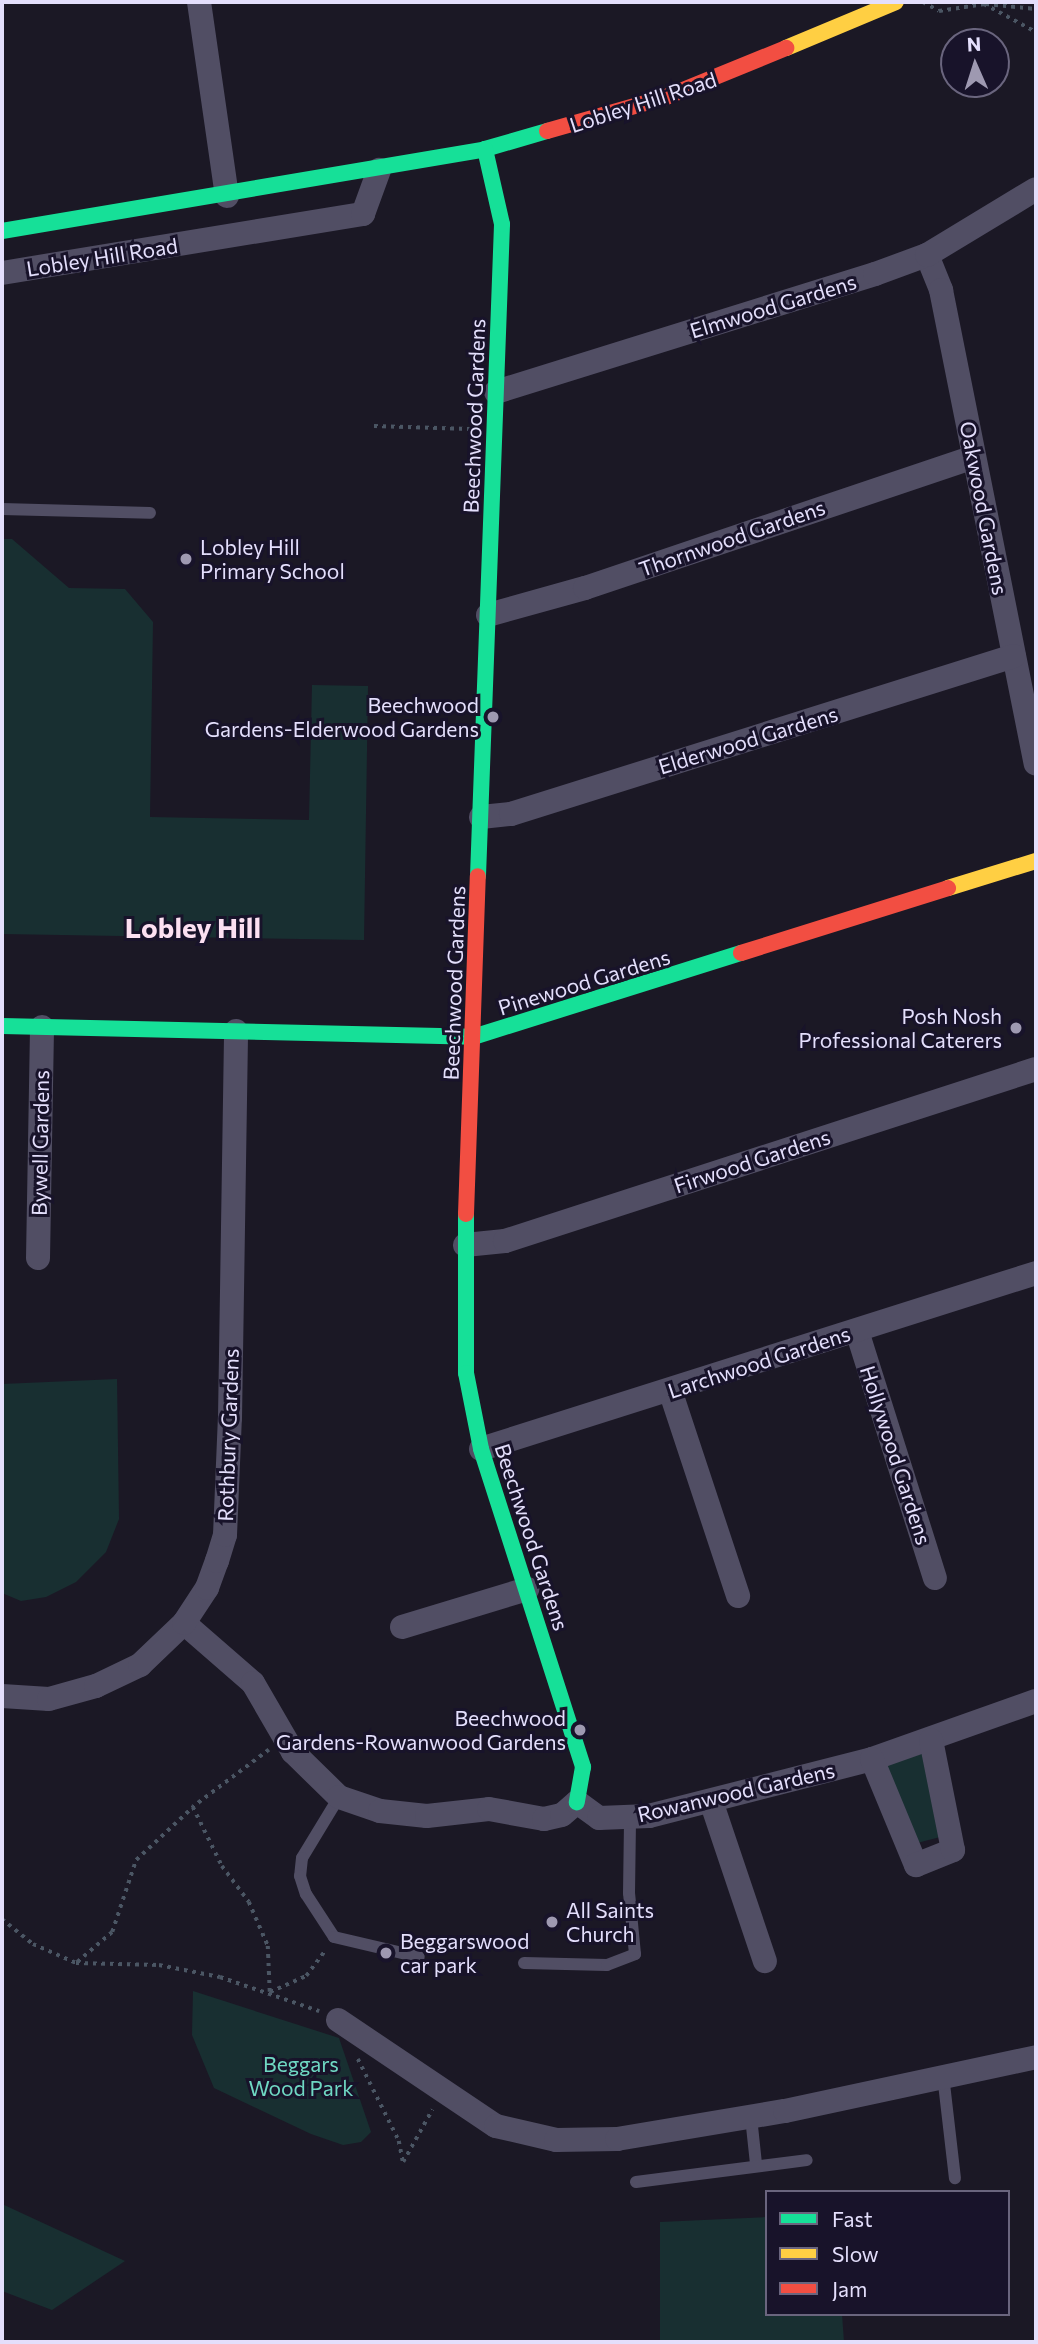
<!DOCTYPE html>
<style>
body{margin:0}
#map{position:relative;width:1038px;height:2344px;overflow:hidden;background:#1b1825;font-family:Commissioner,sans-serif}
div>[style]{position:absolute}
.green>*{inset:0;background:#182f31}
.path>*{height:3.5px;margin-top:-1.75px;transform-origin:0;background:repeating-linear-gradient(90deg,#4b5664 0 3.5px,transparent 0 8.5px)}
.lane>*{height:12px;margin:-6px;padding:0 6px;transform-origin:6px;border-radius:6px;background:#514e64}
.street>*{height:24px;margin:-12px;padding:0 12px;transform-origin:12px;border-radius:12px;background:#514e64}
.fast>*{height:16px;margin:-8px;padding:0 8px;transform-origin:8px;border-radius:8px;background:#16e098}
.slow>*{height:16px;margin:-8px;padding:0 8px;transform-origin:8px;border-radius:8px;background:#ffcf43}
.jam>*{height:16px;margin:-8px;padding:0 8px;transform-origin:8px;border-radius:8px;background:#f24e42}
.dots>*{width:19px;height:19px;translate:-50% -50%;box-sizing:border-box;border:4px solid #18132a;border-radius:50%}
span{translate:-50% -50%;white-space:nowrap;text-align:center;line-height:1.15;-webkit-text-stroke:6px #18132a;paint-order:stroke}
.street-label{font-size:21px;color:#e4dffc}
.poi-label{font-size:21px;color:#e4dffc}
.left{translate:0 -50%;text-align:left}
.right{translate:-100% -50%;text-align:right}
.park-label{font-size:21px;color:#6fd8c3}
.district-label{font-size:28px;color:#fce0f1;font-weight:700}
.frame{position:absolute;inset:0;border:4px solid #e4dffc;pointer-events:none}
.legend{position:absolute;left:765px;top:2190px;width:245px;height:126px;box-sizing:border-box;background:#18132a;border:2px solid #6a657e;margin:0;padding:9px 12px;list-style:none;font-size:21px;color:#e4dffc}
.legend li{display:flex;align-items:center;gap:14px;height:35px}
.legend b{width:35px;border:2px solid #6a657e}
.north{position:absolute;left:940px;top:28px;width:70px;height:70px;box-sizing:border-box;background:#18132a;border:2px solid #6a657e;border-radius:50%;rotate:357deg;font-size:19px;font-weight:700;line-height:28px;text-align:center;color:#e4dffc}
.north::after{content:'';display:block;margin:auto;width:24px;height:32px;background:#9e99b1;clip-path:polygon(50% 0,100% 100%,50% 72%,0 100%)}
</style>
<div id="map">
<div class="green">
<div style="clip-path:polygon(2px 539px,12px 539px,69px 588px,125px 589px,153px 622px,150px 817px,309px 820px,312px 685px,368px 686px,364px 940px,2px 934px)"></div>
<div style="clip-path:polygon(117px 1379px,119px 1519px,106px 1552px,76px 1582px,46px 1597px,21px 1601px,2px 1593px,2px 1384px)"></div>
<div style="clip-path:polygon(923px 1751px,944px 1836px,917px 1843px,885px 1764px)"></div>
<div style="clip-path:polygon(193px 1991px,339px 2038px,371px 2132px,361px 2142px,343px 2145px,311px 2134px,214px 2088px,192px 2035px)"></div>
<div style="clip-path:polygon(2px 2204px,125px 2261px,52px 2310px,2px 2291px)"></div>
<div style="clip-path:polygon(767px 2217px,767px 2314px,842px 2314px,844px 2342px,660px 2342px,660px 2222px)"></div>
</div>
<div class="path">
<div style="left:923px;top:2px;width:18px;rotate:29deg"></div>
<div style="left:939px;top:11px;width:46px;rotate:-8.8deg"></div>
<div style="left:984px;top:4px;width:59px;rotate:28.3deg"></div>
<div style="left:986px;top:4px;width:50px;rotate:5.7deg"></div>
<div style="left:374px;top:426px;width:96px;rotate:1.8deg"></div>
<div style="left:269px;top:1750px;width:95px;rotate:143.1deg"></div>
<div style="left:193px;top:1807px;width:66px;rotate:63.8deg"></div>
<div style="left:222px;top:1866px;width:45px;rotate:53.1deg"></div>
<div style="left:249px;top:1902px;width:48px;rotate:66.6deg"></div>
<div style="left:268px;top:1946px;width:46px;rotate:87.5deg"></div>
<div style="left:270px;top:1992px;width:39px;rotate:-24deg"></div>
<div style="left:306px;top:1976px;width:31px;rotate:-53deg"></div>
<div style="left:2px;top:1919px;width:40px;rotate:39deg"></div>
<div style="left:33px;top:1944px;width:47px;rotate:23.8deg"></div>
<div style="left:76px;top:1963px;width:83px;rotate:1.4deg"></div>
<div style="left:159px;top:1965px;width:62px;rotate:11.1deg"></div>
<div style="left:220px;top:1977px;width:105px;rotate:19deg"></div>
<div style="left:77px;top:1962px;width:46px;rotate:-40.6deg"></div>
<div style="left:112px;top:1932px;width:76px;rotate:-71.6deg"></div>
<div style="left:136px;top:1860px;width:78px;rotate:-42.9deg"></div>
<div style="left:358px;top:2059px;width:92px;rotate:63.4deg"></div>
<div style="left:399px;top:2141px;width:21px;rotate:79deg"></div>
<div style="left:403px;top:2162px;width:60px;rotate:-60.9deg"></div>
</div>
<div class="lane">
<div style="left:2px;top:509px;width:148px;rotate:1.5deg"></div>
<div style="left:339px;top:1797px;width:71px;rotate:121.2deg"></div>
<div style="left:302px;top:1858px;width:18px;rotate:96deg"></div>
<div style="left:300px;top:1876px;width:19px;rotate:72deg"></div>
<div style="left:306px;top:1894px;width:51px;rotate:56.9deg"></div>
<div style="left:334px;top:1937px;width:87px;rotate:13.2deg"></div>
<div style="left:524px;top:1963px;width:83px;rotate:1.4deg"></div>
<div style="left:607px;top:1965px;width:30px;rotate:-21deg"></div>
<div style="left:635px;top:1954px;width:61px;rotate:-95.6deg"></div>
<div style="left:629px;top:1893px;width:75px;rotate:-89.2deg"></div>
<div style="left:943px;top:2075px;width:104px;rotate:83.4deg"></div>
<div style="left:751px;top:2117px;width:47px;rotate:83.9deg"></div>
<div style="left:636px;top:2182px;width:172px;rotate:-7.3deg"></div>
</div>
<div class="street">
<div style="left:199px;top:2px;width:196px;rotate:81.8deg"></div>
<div style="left:927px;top:255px;width:38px;rotate:68deg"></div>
<div style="left:941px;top:290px;width:483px;rotate:78.7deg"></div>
<div style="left:2px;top:273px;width:366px;rotate:-9.3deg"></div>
<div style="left:363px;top:214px;width:47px;rotate:-70deg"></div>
<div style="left:496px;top:392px;width:397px;rotate:-17.3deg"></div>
<div style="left:875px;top:274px;width:55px;rotate:-20.1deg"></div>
<div style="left:927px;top:255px;width:127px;rotate:-31.2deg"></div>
<div style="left:488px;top:615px;width:101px;rotate:-15.6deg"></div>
<div style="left:585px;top:588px;width:410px;rotate:-18.6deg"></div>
<div style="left:481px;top:817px;width:30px;rotate:-6deg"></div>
<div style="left:511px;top:814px;width:527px;rotate:-17.44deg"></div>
<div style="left:465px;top:1245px;width:40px;rotate:-5.7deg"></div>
<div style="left:505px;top:1241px;width:558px;rotate:-17.95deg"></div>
<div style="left:38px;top:1258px;width:231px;rotate:-89deg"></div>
<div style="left:857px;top:1331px;width:259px;rotate:72.5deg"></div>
<div style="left:670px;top:1390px;width:217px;rotate:71.7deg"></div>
<div style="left:481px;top:1449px;width:582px;rotate:-17.59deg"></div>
<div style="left:184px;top:1623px;width:91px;rotate:41deg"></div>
<div style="left:253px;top:1683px;width:80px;rotate:59.9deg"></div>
<div style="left:293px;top:1752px;width:64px;rotate:44.4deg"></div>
<div style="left:339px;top:1797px;width:43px;rotate:18.9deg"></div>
<div style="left:380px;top:1811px;width:47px;rotate:6.1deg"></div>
<div style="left:427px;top:1816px;width:62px;rotate:-6.4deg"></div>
<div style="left:489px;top:1809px;width:56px;rotate:10.3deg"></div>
<div style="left:544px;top:1819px;width:18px;rotate:-13deg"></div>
<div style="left:562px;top:1815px;width:20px;rotate:-41deg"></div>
<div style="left:577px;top:1802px;width:27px;rotate:36deg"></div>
<div style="left:599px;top:1818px;width:50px;rotate:-2.3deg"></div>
<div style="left:649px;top:1816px;width:230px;rotate:-14.3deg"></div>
<div style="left:872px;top:1759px;width:174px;rotate:-19.5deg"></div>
<div style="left:402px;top:1627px;width:131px;rotate:-16.9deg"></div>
<div style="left:2px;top:1696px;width:47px;rotate:3.7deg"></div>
<div style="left:49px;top:1699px;width:49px;rotate:-15.5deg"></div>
<div style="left:96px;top:1686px;width:49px;rotate:-25.5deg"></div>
<div style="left:140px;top:1665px;width:61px;rotate:-43.7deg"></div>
<div style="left:184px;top:1623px;width:42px;rotate:-56.7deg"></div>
<div style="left:207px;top:1588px;width:29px;rotate:-70deg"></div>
<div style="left:217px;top:1561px;width:27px;rotate:-73deg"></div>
<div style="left:225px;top:1535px;width:117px;rotate:-87.6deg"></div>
<div style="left:230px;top:1418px;width:387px;rotate:-89.1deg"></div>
<div style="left:872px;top:1759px;width:115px;rotate:67.5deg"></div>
<div style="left:916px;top:1865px;width:40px;rotate:-22deg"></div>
<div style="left:953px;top:1850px;width:112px;rotate:-101.3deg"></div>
<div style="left:711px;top:1801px;width:169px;rotate:71.4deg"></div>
<div style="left:338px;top:2020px;width:190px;rotate:33.9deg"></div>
<div style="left:496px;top:2126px;width:62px;rotate:13.1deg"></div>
<div style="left:556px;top:2140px;width:61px;rotate:-0.9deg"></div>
<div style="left:617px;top:2139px;width:170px;rotate:-9.5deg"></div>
<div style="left:785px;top:2111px;width:257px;rotate:-12.1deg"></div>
</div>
<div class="fast">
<div style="left:2px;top:231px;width:490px;rotate:-9.6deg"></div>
<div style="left:485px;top:149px;width:65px;rotate:-16.2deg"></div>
<div style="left:478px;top:876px;width:652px;rotate:-87.89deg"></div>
<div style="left:502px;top:224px;width:77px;rotate:-102.8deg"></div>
<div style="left:2px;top:1026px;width:471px;rotate:1.3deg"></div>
<div style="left:473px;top:1037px;width:281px;rotate:-17.4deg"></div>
<div style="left:466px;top:1214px;width:159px;rotate:90deg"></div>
<div style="left:466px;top:1373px;width:77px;rotate:78.8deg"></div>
<div style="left:481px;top:1449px;width:334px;rotate:72.2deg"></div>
<div style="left:583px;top:1767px;width:36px;rotate:100deg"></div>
</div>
<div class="slow">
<div style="left:786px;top:48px;width:119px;rotate:-22.7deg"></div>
<div style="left:948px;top:888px;width:92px;rotate:-17.1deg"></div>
</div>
<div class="jam">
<div style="left:547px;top:131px;width:124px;rotate:-15.9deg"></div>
<div style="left:666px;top:97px;width:130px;rotate:-22.2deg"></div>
<div style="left:741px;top:953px;width:217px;rotate:-17.4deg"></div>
<div style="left:466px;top:1214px;width:338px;rotate:-88deg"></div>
</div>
<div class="dots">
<div style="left:186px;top:559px;background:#9e99b1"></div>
<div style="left:493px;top:717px;background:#9e99b1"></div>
<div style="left:1016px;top:1028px;background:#9e99b1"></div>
<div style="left:580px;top:1730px;background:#9e99b1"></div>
<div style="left:552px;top:1922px;background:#9e99b1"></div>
<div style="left:386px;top:1953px;background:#9e99b1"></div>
</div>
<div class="street-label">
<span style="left:643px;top:102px;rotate:-18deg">Lobley Hill Road</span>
<span style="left:102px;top:257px;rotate:-9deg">Lobley Hill Road</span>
<span style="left:773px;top:306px;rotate:-17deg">Elmwood Gardens</span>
<span style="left:474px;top:416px;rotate:-88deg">Beechwood Gardens</span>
<span style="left:984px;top:508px;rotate:79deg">Oakwood Gardens</span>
<span style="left:732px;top:538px;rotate:-19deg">Thornwood Gardens</span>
<span style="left:748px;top:740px;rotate:-17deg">Elderwood Gardens</span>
<span style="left:584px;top:982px;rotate:-17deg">Pinewood Gardens</span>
<span style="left:454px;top:983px;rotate:-88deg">Beechwood Gardens</span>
<span style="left:40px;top:1143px;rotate:-89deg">Bywell Gardens</span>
<span style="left:752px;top:1161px;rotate:-18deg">Firwood Gardens</span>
<span style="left:759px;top:1362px;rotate:-18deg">Larchwood Gardens</span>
<span style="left:228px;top:1435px;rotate:-88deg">Rothbury Gardens</span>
<span style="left:896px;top:1455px;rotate:72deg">Hollywood Gardens</span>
<span style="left:532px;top:1537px;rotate:72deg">Beechwood Gardens</span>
<span style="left:736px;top:1792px;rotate:-13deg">Rowanwood Gardens</span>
</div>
<div class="poi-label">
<span class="left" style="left:200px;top:559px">Lobley Hill<br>Primary School</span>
<span class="right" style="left:479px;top:717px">Beechwood<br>Gardens-Elderwood Gardens</span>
<span class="right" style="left:1002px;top:1028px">Posh Nosh<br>Professional Caterers</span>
<span class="right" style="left:566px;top:1730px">Beechwood<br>Gardens-Rowanwood Gardens</span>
<span class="left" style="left:566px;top:1922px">All Saints<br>Church</span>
<span class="left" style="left:400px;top:1953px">Beggarswood<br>car park</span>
</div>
<div class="park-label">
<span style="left:301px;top:2076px">Beggars<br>Wood Park</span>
</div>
<div class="district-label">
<span style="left:193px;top:927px">Lobley Hill</span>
</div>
<div class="frame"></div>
<ul class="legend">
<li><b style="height:9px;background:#16e098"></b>Fast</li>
<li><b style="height:9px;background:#ffcf43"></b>Slow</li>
<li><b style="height:9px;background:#f24e42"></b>Jam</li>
</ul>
<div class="north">N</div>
</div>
